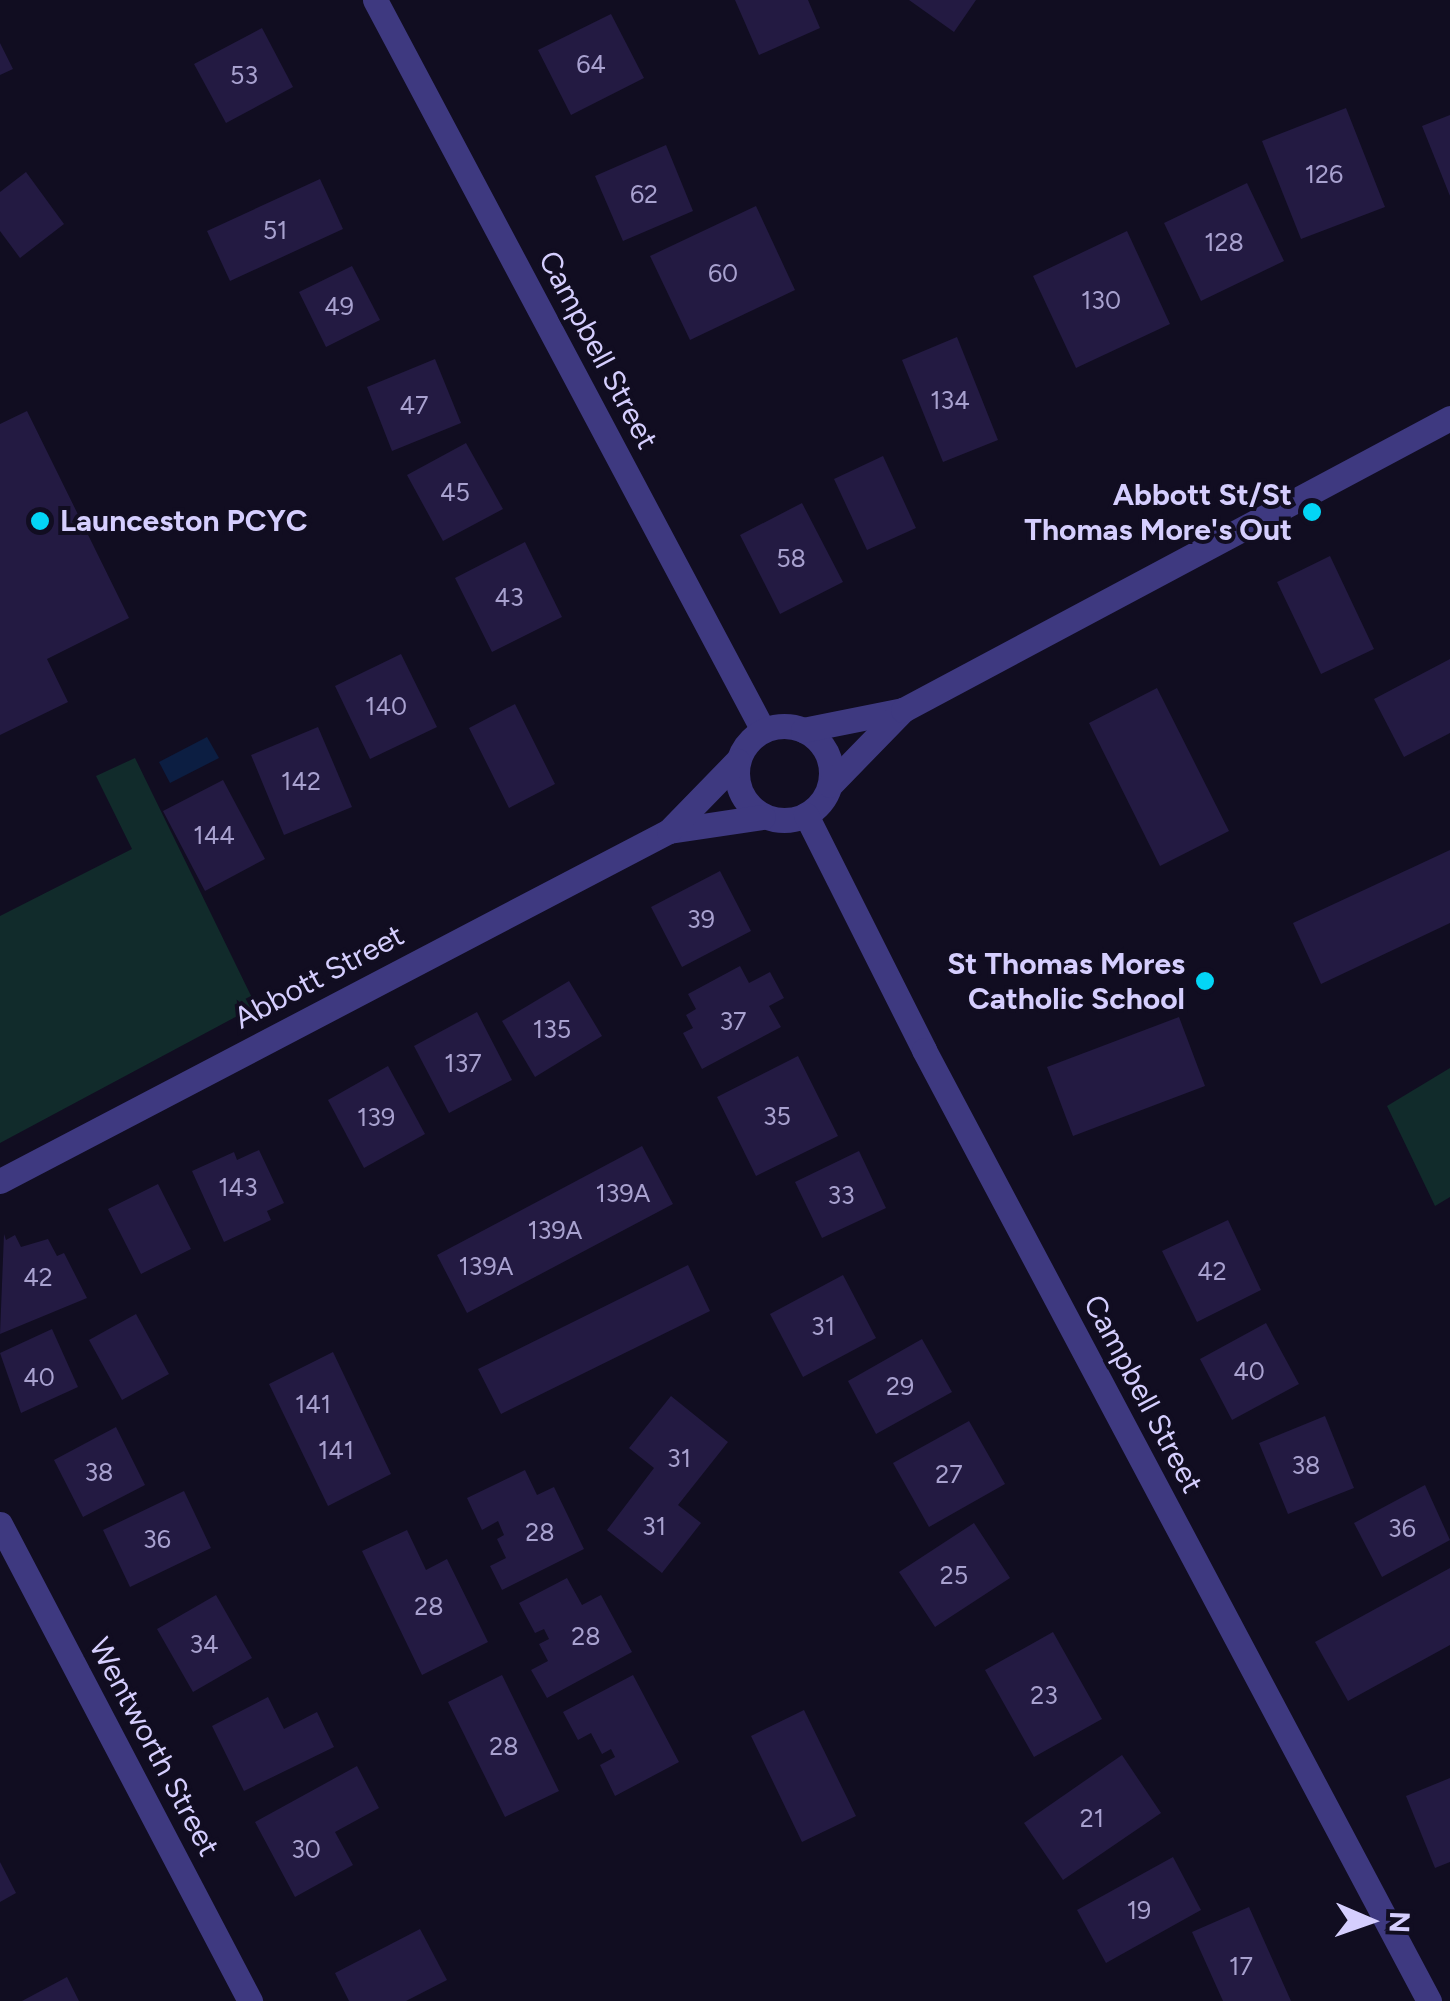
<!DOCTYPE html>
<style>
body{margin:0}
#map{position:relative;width:1450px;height:2001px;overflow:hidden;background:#110d21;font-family:Figtree,sans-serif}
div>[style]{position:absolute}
.green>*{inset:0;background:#112b2b}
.water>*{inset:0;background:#0c1e42}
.building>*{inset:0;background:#231a42}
.minor>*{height:25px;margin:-12.5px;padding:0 12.5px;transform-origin:12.5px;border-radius:12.5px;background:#3e3980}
.minor>.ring{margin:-12.5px;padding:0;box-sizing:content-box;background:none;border:25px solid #3e3980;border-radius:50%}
.dots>*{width:28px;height:28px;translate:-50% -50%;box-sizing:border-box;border:5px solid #110d21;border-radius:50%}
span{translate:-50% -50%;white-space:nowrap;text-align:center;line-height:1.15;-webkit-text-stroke:8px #110d21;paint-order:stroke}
.number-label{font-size:25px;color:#a8a1cf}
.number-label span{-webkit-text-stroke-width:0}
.street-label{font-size:30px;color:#d5cefe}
.poi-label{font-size:30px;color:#d5cefe;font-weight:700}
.right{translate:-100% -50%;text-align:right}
.left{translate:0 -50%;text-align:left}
.north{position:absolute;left:1320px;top:1871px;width:100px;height:100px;-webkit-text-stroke:8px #110d21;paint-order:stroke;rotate:92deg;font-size:28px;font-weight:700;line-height:40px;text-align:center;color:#d5cefe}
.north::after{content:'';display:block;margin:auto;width:35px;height:45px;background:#d5cefe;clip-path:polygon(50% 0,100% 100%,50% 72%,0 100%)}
</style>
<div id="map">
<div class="green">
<div style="clip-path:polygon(135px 758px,256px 1006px,0 1143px,0 916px,132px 849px,96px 776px)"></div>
<div style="clip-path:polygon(1450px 1068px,1450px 1197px,1435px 1206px,1387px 1106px)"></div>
</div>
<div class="water">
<div style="clip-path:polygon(207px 737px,219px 758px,170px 783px,159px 762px)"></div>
</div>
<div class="building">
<div style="clip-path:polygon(735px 0,808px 0,820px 28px,759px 55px)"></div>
<div style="clip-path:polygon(909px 0,976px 0,954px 32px)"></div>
<div style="clip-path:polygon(611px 14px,644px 78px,571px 115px,538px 50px)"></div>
<div style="clip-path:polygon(262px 28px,293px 87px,226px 123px,194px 64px)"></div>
<div style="clip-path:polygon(0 43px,13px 69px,0 75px)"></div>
<div style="clip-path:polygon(1346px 108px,1385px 207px,1301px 239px,1262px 141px)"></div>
<div style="clip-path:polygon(1450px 115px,1450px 196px,1422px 126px)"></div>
<div style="clip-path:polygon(666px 145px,693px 211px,623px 241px,595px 176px)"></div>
<div style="clip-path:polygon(26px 172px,64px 224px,20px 258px,0 231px,0 192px)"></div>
<div style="clip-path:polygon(320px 179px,343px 229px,230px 281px,207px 231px)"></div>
<div style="clip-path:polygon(1247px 183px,1284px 261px,1201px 301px,1164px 223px)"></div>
<div style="clip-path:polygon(756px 206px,795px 290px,690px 340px,650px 256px)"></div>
<div style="clip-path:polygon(1127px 231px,1170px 324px,1076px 368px,1033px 276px)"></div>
<div style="clip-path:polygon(352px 266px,380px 320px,326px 347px,299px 292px)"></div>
<div style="clip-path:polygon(957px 337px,998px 440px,943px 462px,902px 360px)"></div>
<div style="clip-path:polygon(435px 359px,461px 423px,392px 451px,367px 387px)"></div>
<div style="clip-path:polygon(27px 411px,129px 618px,47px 659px,68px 702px,0 735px,0 424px)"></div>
<div style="clip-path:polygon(466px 443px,503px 509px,443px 541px,407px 475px)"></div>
<div style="clip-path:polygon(883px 456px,916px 528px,867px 550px,834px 479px)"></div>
<div style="clip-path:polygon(802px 503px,843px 582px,780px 614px,740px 535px)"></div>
<div style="clip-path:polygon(525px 542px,562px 617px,492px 652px,455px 578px)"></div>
<div style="clip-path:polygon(1330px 556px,1374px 649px,1321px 674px,1277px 582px)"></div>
<div style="clip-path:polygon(401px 654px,437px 727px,370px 759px,335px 686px)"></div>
<div style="clip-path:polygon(1450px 659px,1450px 733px,1404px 757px,1374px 699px)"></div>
<div style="clip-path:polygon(1157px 688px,1229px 831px,1160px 866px,1089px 723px)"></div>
<div style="clip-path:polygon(515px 704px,555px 784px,509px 808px,469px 728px)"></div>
<div style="clip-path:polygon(318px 727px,352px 807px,284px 835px,251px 755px)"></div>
<div style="clip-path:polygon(223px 780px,265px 859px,205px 891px,163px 811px)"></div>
<div style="clip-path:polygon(1450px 850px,1450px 923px,1321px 984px,1293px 923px)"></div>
<div style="clip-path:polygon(720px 871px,751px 931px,682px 967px,651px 907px)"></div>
<div style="clip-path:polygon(740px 966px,749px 983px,770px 972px,784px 998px,769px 1006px,781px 1027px,702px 1069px,683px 1033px,693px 1028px,686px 1015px,696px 1009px,688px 994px)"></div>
<div style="clip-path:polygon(569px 981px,602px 1036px,535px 1077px,502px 1021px)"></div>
<div style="clip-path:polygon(477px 1012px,512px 1080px,449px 1113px,414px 1046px)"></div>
<div style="clip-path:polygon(1179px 1017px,1205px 1086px,1073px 1136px,1047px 1067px)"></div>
<div style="clip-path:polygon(798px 1056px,838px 1136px,756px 1176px,717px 1097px)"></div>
<div style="clip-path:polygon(388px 1066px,425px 1134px,364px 1168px,328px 1100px)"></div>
<div style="clip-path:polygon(642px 1146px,673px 1204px,467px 1313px,437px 1255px)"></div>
<div style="clip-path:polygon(259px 1150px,284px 1203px,267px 1211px,271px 1220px,224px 1242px,192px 1171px,234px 1152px,237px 1160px)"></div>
<div style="clip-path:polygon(859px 1151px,886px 1208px,822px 1238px,795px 1182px)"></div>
<div style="clip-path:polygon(158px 1184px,191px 1249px,141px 1274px,108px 1209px)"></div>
<div style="clip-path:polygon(1228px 1220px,1261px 1290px,1197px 1322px,1162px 1251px)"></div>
<div style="clip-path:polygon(4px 1234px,6px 1240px,15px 1235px,21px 1247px,48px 1239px,57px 1256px,64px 1253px,87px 1298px,0 1334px)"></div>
<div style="clip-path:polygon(688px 1265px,710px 1311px,501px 1414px,478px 1369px)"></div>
<div style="clip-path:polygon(843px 1275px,876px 1338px,803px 1377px,770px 1314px)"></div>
<div style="clip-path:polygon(136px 1314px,169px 1374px,122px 1400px,89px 1340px)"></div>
<div style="clip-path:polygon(1266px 1323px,1299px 1384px,1232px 1420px,1200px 1359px)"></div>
<div style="clip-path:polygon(52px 1329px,78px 1387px,21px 1413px,0 1353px)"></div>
<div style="clip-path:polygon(922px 1339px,952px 1392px,876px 1434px,848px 1381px)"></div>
<div style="clip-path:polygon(333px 1352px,391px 1474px,328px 1506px,269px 1384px)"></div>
<div style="clip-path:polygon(671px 1396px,728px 1442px,678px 1505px,701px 1523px,662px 1573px,607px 1530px,654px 1468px,629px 1448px)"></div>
<div style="clip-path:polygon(1325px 1416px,1354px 1488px,1288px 1514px,1259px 1443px)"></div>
<div style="clip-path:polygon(969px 1421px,1005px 1484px,929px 1527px,893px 1463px)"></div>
<div style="clip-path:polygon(116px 1427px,145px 1485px,83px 1517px,54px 1460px)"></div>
<div style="clip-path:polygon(525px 1470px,537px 1495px,554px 1487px,584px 1549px,502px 1590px,490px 1566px,506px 1558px,497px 1539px,504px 1535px,498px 1521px,482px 1530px,467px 1498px)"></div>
<div style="clip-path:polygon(1425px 1485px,1450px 1540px,1382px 1577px,1354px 1523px)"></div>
<div style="clip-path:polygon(184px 1491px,211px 1548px,130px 1587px,103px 1530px)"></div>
<div style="clip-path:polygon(974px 1523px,1010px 1578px,935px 1627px,899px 1572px)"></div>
<div style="clip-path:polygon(407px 1530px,426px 1570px,447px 1559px,488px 1642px,422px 1675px,362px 1551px)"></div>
<div style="clip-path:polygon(1450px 1568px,1450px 1645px,1348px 1701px,1315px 1642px)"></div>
<div style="clip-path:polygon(567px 1578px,582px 1605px,601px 1595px,632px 1652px,547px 1698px,531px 1670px,548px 1661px,539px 1644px,549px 1639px,544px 1629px,535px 1633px,519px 1603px)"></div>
<div style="clip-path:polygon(216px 1595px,252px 1658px,193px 1692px,157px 1629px)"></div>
<div style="clip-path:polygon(1053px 1632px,1102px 1719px,1034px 1757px,985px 1670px)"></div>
<div style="clip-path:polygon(502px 1675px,559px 1791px,505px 1817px,448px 1702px)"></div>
<div style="clip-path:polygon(633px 1675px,679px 1762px,615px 1796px,600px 1765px,615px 1757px,611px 1749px,602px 1754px,591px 1733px,578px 1740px,563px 1712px)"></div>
<div style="clip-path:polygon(268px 1697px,284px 1729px,317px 1712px,334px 1747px,244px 1791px,212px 1726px)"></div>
<div style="clip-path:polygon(804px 1710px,856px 1816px,802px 1842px,751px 1736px)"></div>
<div style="clip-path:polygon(1122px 1755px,1161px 1813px,1063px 1880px,1024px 1823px)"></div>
<div style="clip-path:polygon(357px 1766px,379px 1808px,335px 1832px,353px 1865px,295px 1897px,255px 1822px)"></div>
<div style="clip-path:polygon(1450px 1778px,1450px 1862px,1435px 1868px,1406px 1796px)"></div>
<div style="clip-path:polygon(1173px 1857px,1201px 1910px,1106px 1963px,1077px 1910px)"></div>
<div style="clip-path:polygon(0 1862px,16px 1893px,0 1902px)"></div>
<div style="clip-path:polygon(1249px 1907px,1291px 2001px,1223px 2001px,1192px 1932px)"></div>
<div style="clip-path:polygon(420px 1929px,447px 1980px,406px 2001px,349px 2001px,335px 1973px)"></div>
<div style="clip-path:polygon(67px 1977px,79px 2001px,22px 2001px)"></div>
</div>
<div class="minor">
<div style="left:375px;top:0;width:827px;rotate:62.01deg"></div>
<div class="ring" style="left:737px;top:726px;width:69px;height:69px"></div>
<div style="left:803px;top:730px;width:102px;rotate:-11.3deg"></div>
<div style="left:830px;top:785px;width:105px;rotate:-45.8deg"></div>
<div style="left:903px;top:710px;width:620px;rotate:-28.09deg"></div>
<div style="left:806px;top:815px;width:263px;rotate:63.3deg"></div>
<div style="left:924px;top:1050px;width:1077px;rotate:62.03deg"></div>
<div style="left:669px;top:831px;width:95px;rotate:-8.5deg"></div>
<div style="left:0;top:1181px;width:755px;rotate:-27.62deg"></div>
<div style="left:669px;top:831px;width:98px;rotate:-45.8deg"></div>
<div style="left:0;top:1524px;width:539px;rotate:62.34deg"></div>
</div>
<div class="dots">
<div style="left:1312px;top:512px;background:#03d5f6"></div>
<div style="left:40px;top:521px;background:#03d5f6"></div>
<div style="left:1205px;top:981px;background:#03d5f6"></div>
</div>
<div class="number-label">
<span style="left:591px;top:64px">64</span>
<span style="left:244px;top:75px">53</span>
<span style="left:1324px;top:174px">126</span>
<span style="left:644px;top:194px">62</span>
<span style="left:275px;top:230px">51</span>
<span style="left:1224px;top:242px">128</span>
<span style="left:723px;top:273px">60</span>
<span style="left:1101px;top:300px">130</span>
<span style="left:339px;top:306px">49</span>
<span style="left:950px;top:400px">134</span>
<span style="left:414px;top:405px">47</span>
<span style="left:455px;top:492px">45</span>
<span style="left:791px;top:558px">58</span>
<span style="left:509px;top:597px">43</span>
<span style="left:386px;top:706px">140</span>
<span style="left:301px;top:781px">142</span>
<span style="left:214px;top:835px">144</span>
<span style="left:701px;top:919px">39</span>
<span style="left:733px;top:1021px">37</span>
<span style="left:552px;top:1029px">135</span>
<span style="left:463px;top:1063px">137</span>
<span style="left:777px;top:1116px">35</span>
<span style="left:376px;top:1117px">139</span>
<span style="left:238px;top:1187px">143</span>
<span style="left:623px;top:1193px">139A</span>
<span style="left:841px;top:1195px">33</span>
<span style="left:555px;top:1230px">139A</span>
<span style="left:486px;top:1266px">139A</span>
<span style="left:1212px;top:1271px">42</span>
<span style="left:38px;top:1277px">42</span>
<span style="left:823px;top:1326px">31</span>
<span style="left:1249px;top:1371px">40</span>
<span style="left:39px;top:1377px">40</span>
<span style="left:900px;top:1386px">29</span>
<span style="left:313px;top:1404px">141</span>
<span style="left:336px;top:1450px">141</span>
<span style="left:679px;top:1458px">31</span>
<span style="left:1306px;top:1465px">38</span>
<span style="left:99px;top:1472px">38</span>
<span style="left:949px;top:1474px">27</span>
<span style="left:654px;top:1526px">31</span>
<span style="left:1402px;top:1528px">36</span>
<span style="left:540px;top:1532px">28</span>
<span style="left:157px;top:1539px">36</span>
<span style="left:954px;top:1575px">25</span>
<span style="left:429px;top:1606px">28</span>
<span style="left:586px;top:1636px">28</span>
<span style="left:204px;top:1644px">34</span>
<span style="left:1044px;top:1695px">23</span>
<span style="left:504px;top:1746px">28</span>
<span style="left:1092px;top:1818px">21</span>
<span style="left:306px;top:1849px">30</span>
<span style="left:1139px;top:1910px">19</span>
<span style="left:1241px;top:1966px">17</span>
</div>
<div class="street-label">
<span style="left:598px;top:350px;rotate:62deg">Campbell Street</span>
<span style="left:319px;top:977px;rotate:-28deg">Abbott Street</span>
<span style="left:1143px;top:1394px;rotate:62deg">Campbell Street</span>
<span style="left:154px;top:1747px;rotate:62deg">Wentworth Street</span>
</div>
<div class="poi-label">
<span class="right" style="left:1292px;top:512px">Abbott St/St<br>Thomas More's Out</span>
<span class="left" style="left:60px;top:521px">Launceston PCYC</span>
<span class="right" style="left:1185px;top:981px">St Thomas Mores<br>Catholic School</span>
</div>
<div class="north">N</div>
</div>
